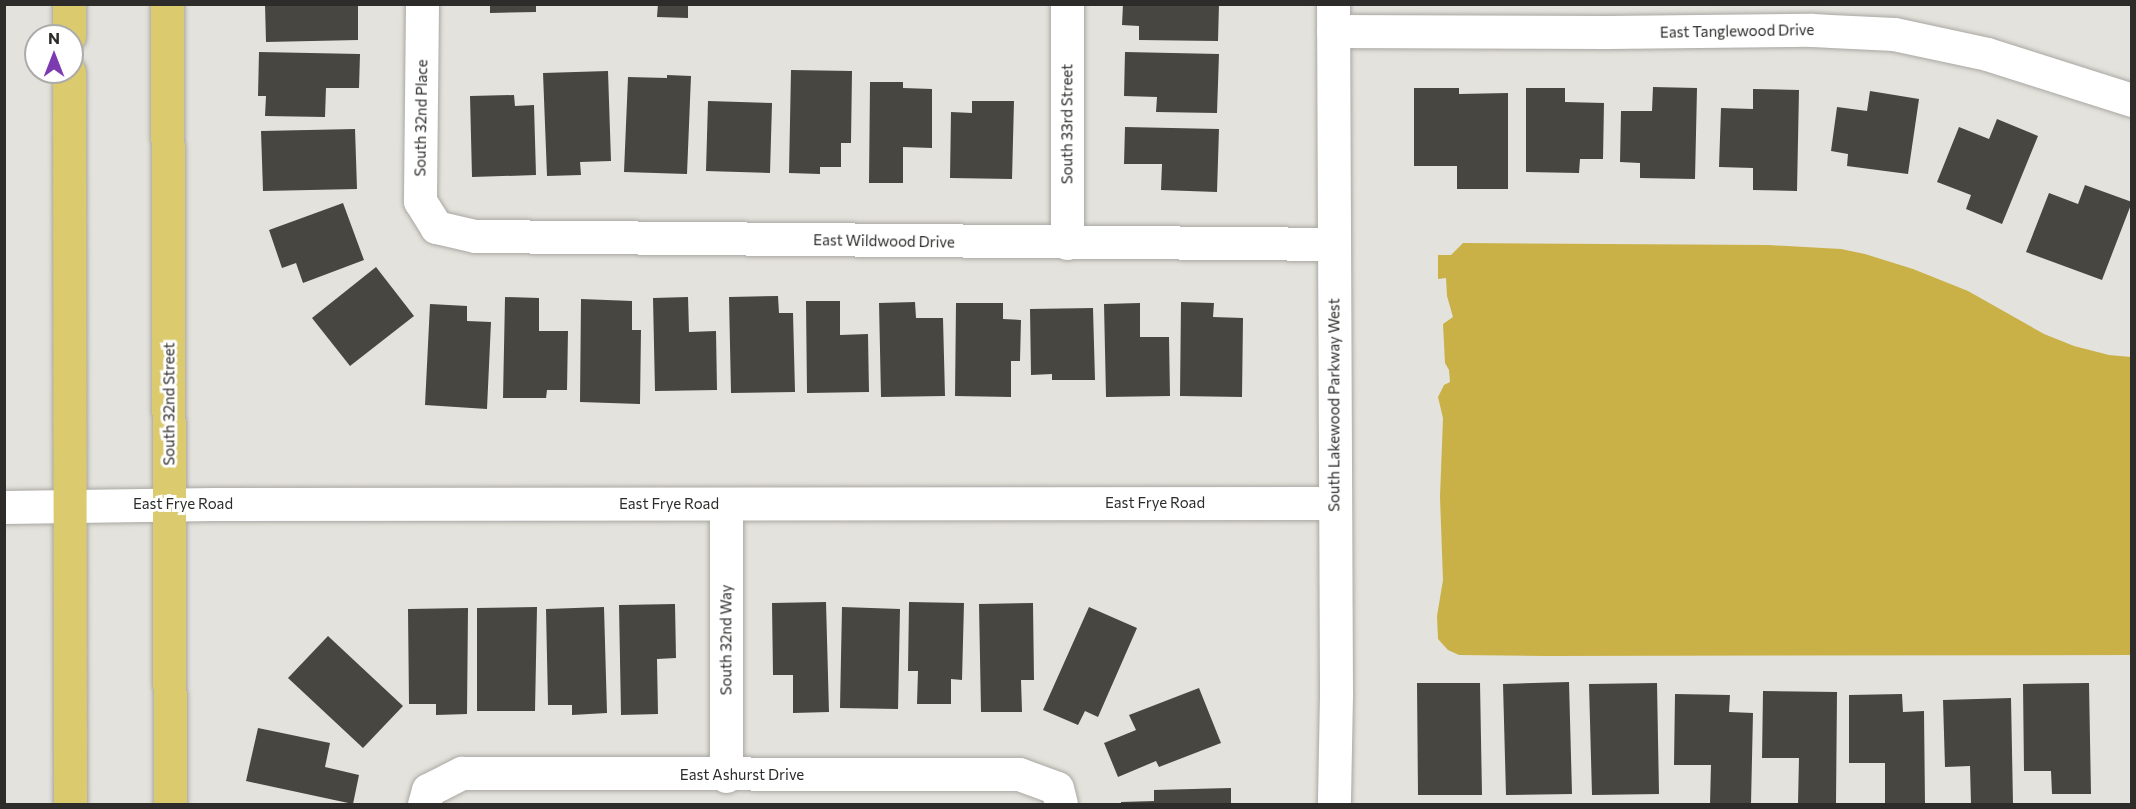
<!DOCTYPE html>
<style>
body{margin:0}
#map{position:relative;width:2136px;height:809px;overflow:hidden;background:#e3e2dc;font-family:Commissioner,sans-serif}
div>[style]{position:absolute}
.water>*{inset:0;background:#c9b148}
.building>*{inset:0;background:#474641}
.roads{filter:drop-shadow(0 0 2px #a9a7a2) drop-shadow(0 0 2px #a9a7a2)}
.minor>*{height:33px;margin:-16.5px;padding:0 16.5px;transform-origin:16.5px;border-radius:16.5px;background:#fff}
.major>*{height:33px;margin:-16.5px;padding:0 16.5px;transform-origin:16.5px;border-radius:16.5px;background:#dcca6e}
span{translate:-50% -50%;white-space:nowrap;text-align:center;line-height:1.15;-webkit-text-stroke:6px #fff;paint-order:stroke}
.street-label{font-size:15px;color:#2d2c2a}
.frame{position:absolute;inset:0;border:6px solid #2d2c2a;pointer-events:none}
.north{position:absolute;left:24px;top:24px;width:60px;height:60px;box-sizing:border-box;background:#fff;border:2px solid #ababaa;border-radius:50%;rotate:0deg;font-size:16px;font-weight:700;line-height:24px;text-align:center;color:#2d2c2a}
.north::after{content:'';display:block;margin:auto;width:21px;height:27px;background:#7c3bb0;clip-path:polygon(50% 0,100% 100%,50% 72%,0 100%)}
</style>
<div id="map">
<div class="water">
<div style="clip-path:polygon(1463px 243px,1768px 245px,1841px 249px,1865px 254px,1913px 269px,1968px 291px,2044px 334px,2074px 346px,2109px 355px,2131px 357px,2131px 655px,1546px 656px,1459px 655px,1448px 650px,1438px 639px,1437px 616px,1443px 580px,1440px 497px,1443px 418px,1438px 397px,1444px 385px,1450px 382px,1449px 370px,1445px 363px,1443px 324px,1453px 317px,1447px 296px,1446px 278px,1438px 279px,1438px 255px,1451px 255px)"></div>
</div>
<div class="building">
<div style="clip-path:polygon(265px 4px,358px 4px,358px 40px,266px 42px)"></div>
<div style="clip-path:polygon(490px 4px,536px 4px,536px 12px,490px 13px)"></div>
<div style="clip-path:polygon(658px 4px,688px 4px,688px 18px,657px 17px)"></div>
<div style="clip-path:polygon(1123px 4px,1219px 4px,1218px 41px,1139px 40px,1139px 26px,1122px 25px)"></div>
<div style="clip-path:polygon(259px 52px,360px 54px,359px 88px,326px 88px,325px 117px,265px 116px,266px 96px,258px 96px)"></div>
<div style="clip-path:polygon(1125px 52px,1219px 54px,1217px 113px,1156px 112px,1157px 97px,1124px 96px)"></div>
<div style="clip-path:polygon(791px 70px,852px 71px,851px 143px,841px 143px,841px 167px,820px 167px,820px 174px,789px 173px)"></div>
<div style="clip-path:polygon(608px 71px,611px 161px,580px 162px,581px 175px,547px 176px,543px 73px)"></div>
<div style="clip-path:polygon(667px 75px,691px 76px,687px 174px,624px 172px,628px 77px,667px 78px)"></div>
<div style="clip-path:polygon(870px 82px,903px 82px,903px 88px,932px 89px,932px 148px,903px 147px,903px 183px,869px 183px)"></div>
<div style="clip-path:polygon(1653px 87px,1697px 88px,1695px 179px,1640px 178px,1640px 163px,1620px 162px,1621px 111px,1652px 111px)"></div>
<div style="clip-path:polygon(1414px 88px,1459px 88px,1459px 94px,1508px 93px,1508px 189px,1457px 189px,1457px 166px,1414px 166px)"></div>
<div style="clip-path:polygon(1526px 88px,1565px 88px,1565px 102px,1604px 103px,1603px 159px,1580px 159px,1579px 173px,1526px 172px)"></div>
<div style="clip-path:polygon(1753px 89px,1799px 90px,1797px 191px,1753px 190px,1753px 168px,1719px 167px,1721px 108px,1753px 109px)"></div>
<div style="clip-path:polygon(1870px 91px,1919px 99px,1908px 174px,1847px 166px,1848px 154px,1831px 151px,1837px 107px,1867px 111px)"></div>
<div style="clip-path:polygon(514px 95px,515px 106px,534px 105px,536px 175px,472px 177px,470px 96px)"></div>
<div style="clip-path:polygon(708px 101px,772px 103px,770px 173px,706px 171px)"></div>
<div style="clip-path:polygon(972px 101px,1014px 101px,1012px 179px,950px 178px,951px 112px,972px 113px)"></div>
<div style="clip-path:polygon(1997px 119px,2038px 136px,2002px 224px,1966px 209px,1971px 195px,1937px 182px,1959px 127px,1989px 139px)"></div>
<div style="clip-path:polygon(1125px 127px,1219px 129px,1217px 192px,1161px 190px,1162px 164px,1124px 164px)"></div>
<div style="clip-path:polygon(355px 129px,357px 189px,263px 191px,261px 131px)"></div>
<div style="clip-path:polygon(2085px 185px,2132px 202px,2102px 280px,2026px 252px,2049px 193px,2078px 204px)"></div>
<div style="clip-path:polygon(343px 203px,364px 260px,303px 283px,296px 263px,282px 268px,269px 230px)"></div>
<div style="clip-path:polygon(376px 267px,414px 316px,350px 366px,312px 318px)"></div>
<div style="clip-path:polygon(778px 296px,779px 313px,793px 313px,795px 392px,731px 393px,729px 297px)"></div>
<div style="clip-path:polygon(505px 297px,539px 298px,539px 331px,568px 331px,567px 390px,547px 390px,546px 398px,503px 398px)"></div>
<div style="clip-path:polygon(688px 297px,689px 332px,716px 331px,717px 390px,655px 391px,653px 298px)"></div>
<div style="clip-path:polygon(581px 299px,632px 301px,632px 330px,641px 330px,640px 404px,580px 402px)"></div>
<div style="clip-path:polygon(806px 301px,840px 301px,840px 335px,868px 334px,869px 392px,807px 393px)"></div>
<div style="clip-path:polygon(915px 302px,916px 318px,943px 318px,945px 396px,881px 397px,879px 303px)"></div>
<div style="clip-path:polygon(1181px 302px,1214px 303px,1213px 317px,1243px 318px,1242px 397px,1180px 396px)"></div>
<div style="clip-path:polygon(956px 303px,1003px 303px,1003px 319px,1021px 320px,1020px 361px,1011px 361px,1011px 397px,955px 396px)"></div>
<div style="clip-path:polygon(1140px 303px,1140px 337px,1169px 337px,1170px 396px,1106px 397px,1104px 304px)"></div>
<div style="clip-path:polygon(430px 304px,467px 306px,467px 321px,491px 322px,487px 409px,425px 405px)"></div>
<div style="clip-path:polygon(1093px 308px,1095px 380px,1052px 380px,1052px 374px,1031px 375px,1030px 309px)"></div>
<div style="clip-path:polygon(826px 602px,829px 712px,793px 713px,793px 675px,773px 675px,772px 603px)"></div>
<div style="clip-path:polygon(909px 602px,964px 603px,962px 680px,951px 679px,951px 704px,917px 704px,918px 671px,908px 671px)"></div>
<div style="clip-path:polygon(1033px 603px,1034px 680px,1021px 680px,1022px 712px,981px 712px,979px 604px)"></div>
<div style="clip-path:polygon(675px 604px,676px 658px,657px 659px,658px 714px,621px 715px,619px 605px)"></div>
<div style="clip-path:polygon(537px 607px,535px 711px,477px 711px,477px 608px)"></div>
<div style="clip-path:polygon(604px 607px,607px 713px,572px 715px,572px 705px,548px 705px,546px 609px)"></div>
<div style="clip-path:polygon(842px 607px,900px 609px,898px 709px,840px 708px)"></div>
<div style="clip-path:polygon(1089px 607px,1137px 628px,1098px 717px,1085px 711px,1078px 725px,1043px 710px)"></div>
<div style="clip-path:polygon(468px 608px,467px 714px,436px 715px,436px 704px,409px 704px,408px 609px)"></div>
<div style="clip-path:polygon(328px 636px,403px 706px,363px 748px,288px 678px)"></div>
<div style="clip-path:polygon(1569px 682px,1572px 794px,1506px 795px,1503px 684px)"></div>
<div style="clip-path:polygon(1417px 683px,1480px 683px,1482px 795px,1418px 795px)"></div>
<div style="clip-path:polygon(1657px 683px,1659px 794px,1592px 795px,1589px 684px)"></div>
<div style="clip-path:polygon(2089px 683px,2091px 794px,2052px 794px,2051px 771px,2024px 771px,2023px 684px)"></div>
<div style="clip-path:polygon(1199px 688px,1221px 743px,1159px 767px,1156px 761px,1118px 777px,1104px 743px,1136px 730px,1129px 715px)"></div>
<div style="clip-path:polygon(1763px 691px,1837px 692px,1836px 804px,1798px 804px,1799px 758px,1762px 758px)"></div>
<div style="clip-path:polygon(1675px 694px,1730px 695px,1729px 712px,1753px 713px,1751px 804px,1710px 804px,1711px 765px,1674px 765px)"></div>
<div style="clip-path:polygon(1902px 694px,1903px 712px,1924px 711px,1925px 804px,1885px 804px,1885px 763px,1849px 763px,1849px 695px)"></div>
<div style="clip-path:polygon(2011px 698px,2013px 804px,1971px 804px,1970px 766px,1945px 767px,1943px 700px)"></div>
<div style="clip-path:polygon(258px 728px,330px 743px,325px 767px,359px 775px,353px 804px,246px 781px)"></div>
<div style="clip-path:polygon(1231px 788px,1231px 804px,1121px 804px,1121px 802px,1154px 801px,1154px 790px)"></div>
</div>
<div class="roads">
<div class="minor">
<div style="left:422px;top:4px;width:197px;rotate:90.6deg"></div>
<div style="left:420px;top:201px;width:31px;rotate:58deg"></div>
<div style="left:436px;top:227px;width:40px;rotate:13deg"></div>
<div style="left:475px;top:236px;width:858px;rotate:0.53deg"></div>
<div style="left:1333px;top:4px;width:691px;rotate:89.75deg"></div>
<div style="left:1336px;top:695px;width:109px;rotate:91.1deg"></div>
<div style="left:1333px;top:31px;width:274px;rotate:0.2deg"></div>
<div style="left:1607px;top:32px;width:205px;rotate:-0.6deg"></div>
<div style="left:1812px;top:30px;width:82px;rotate:2.8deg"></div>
<div style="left:1894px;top:34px;width:95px;rotate:12.1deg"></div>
<div style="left:1987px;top:54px;width:152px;rotate:17.6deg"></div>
<div style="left:1067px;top:243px;width:239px;rotate:-90deg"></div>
<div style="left:726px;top:504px;width:272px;rotate:90deg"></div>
<div style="left:4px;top:507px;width:210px;rotate:-0.8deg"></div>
<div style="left:214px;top:504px;width:1120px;rotate:-0.05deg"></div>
<div style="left:424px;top:804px;width:15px;rotate:-74deg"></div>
<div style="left:428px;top:790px;width:38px;rotate:-27deg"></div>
<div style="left:462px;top:773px;width:557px;rotate:0.1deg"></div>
<div style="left:1019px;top:774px;width:40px;rotate:20.2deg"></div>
<div style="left:1057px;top:788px;width:16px;rotate:76deg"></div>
</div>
<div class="major">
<div style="left:69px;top:4px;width:32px;rotate:90deg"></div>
<div style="left:167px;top:4px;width:800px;rotate:89.79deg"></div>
<div style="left:69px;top:72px;width:732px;rotate:89.92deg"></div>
</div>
</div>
<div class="street-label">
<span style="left:1737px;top:31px;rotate:-1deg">East Tanglewood Drive</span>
<span style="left:421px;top:118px;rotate:-89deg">South 32nd Place</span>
<span style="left:1067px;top:124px;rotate:-90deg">South 33rd Street</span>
<span style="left:884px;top:241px;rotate:1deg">East Wildwood Drive</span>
<span style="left:169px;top:404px;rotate:-90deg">South 32nd Street</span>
<span style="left:1334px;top:405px;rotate:-90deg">South Lakewood Parkway West</span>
<span style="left:1155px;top:503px">East Frye Road</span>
<span style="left:183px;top:504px">East Frye Road</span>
<span style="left:669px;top:504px">East Frye Road</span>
<span style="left:726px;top:640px;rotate:-90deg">South 32nd Way</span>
<span style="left:742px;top:775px">East Ashurst Drive</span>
</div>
<div class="frame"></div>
<div class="north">N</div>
</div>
